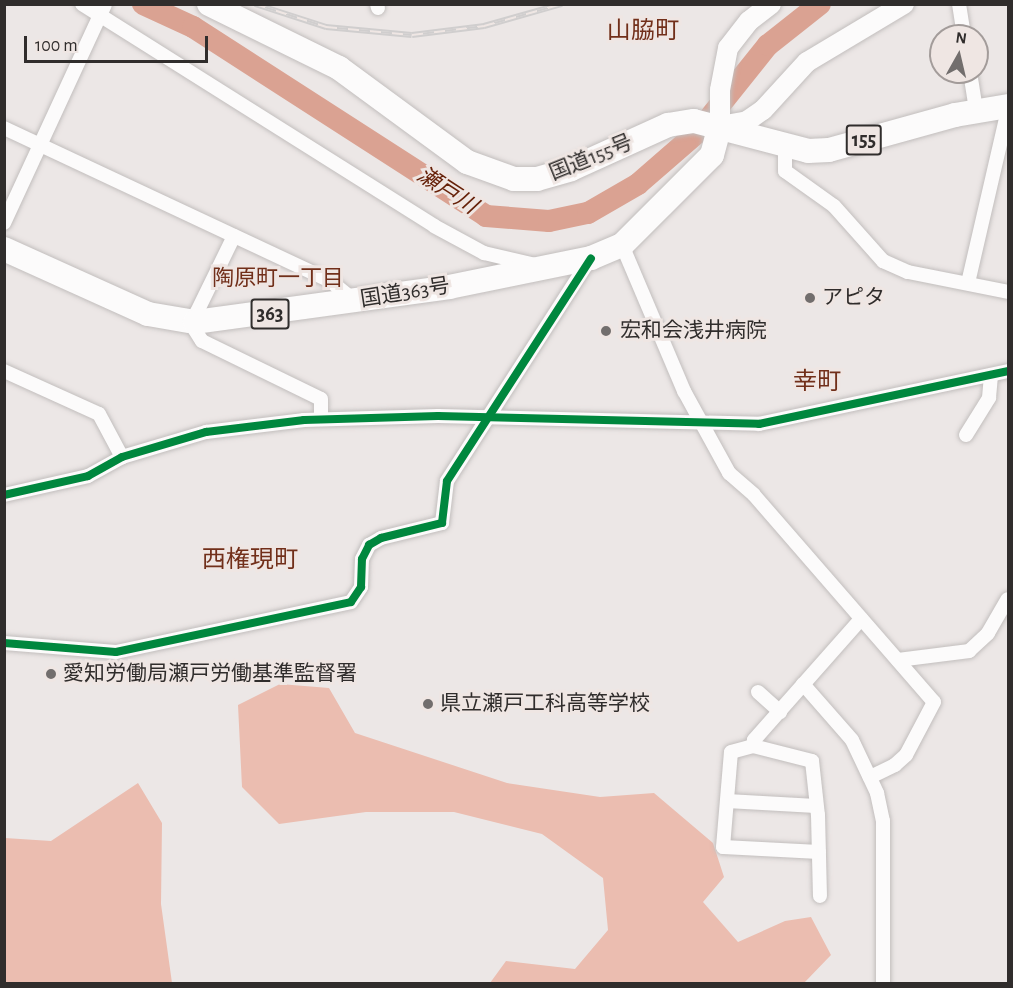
<!DOCTYPE html>
<meta charset="utf-8">
<style>
body{margin:0}
#map{position:relative;width:1013px;height:988px;overflow:hidden;background:#ece7e6;font-family:"Alegreya Sans","Noto Sans JP",sans-serif}
div>[style]{position:absolute}
.forest>*{inset:0;background:#ebbdb0}
.river>*{height:22px;margin:-11px;padding:0 11px;transform-origin:11px;border-radius:11px;background:#daa292}
.roads{filter:drop-shadow(0 0 2px #c2bebd) drop-shadow(0 0 2px #c2bebd)}
.minor>*{height:14px;margin:-7px;padding:0 7px;transform-origin:7px;border-radius:7px;background:#fcfbfb}
.secondary>*{height:20px;margin:-10px;padding:0 10px;transform-origin:10px;border-radius:10px;background:#fcfbfb}
.trunk>*{height:24px;margin:-12px;padding:0 12px;transform-origin:12px;border-radius:12px;background:#fcfbfb}
.rail>*{height:6px;margin-top:-3px;transform-origin:0;background:repeating-linear-gradient(90deg,#efe6e3 0 11px,#d0cece 0 22px);box-sizing:border-box;border-block:2px solid #d0cece}
.cycleway>*{height:8px;margin:-4px;padding:0 4px;transform-origin:4px;border-radius:4px;background:#00873e}
.dots>*{width:16px;height:16px;translate:-50% -50%;box-sizing:border-box;border:3px solid #efe6e3;border-radius:50%}
span{translate:-50% -50%;white-space:nowrap;text-align:center;line-height:1.15;-webkit-text-stroke:6px #efe6e3;paint-order:stroke}
.shield-label span{padding:2px 4px;background:#efe6e3;border:2px solid;border-radius:4px;-webkit-text-stroke-width:0}
.shield-label{font-size:20px;color:#302d2c;font-weight:700}
.street-label{font-size:21px;color:#302d2c}
.poi-label{font-size:21px;color:#302d2c}
.left{translate:0 -50%;text-align:left}
.water-label{font-size:22px;color:#662109;font-style:italic}
.neighbourhood-label{font-size:22px;color:#712f1a}
.quarter-label{font-size:24px;color:#712f1a}
.frame{position:absolute;inset:0;border:6px solid #302d2c;pointer-events:none}
.north{position:absolute;left:929px;top:24px;width:60px;height:60px;box-sizing:border-box;background:#efe6e3;border:2px solid #a39c9a;border-radius:50%;rotate:8deg;font-size:16px;font-weight:700;line-height:24px;text-align:center;color:#302d2c}
.north::after{content:'';display:block;margin:auto;width:21px;height:27px;background:#726e6d;clip-path:polygon(50% 0,100% 100%,50% 72%,0 100%)}
.scale{position:absolute;left:24px;top:36px;width:184px;height:27px;box-sizing:border-box;border:3px solid #302d2c;border-top:0;padding-left:8px;font-size:18px;line-height:21px;white-space:nowrap;color:#302d2c;-webkit-text-stroke:4px #efe6e3;paint-order:stroke}
</style>
<div id="map">
<div class="forest">
<div style="clip-path:polygon(280px 684px,329px 688px,355px 733px,507px 783px,600px 797px,654px 793px,713px 843px,724px 877px,703px 902px,738px 942px,785px 921px,811px 917px,831px 955px,804px 983px,490px 983px,506px 961px,575px 969px,608px 930px,603px 878px,542px 834px,454px 812px,366px 812px,279px 824px,242px 787px,238px 705px)"></div>
<div style="clip-path:polygon(138px 783px,162px 823px,161px 904px,172px 983px,5px 983px,5px 838px,51px 841px)"></div>
</div>
<div class="river">
<div style="left:143px;top:4px;width:55px;rotate:24.7deg"></div>
<div style="left:193px;top:27px;width:349px;rotate:32.8deg"></div>
<div style="left:486px;top:216px;width:63px;rotate:4.5deg"></div>
<div style="left:549px;top:221px;width:40px;rotate:-12deg"></div>
<div style="left:588px;top:213px;width:58px;rotate:-30.1deg"></div>
<div style="left:638px;top:184px;width:81px;rotate:-41deg"></div>
<div style="left:699px;top:131px;width:110px;rotate:-51.3deg"></div>
<div style="left:768px;top:45px;width:66px;rotate:-38.3deg"></div>
</div>
<div class="roads">
<div class="minor">
<div style="left:82px;top:4px;width:416px;rotate:32.2deg"></div>
<div style="left:434px;top:226px;width:57px;rotate:28.4deg"></div>
<div style="left:484px;top:253px;width:52px;rotate:13.2deg"></div>
<div style="left:377px;top:4px;width:4px;rotate:76deg"></div>
<div style="left:959px;top:4px;width:32px;rotate:81deg"></div>
<div style="left:970px;top:72px;width:39px;rotate:81deg"></div>
<div style="left:4px;top:128px;width:359px;rotate:25.1deg"></div>
<div style="left:329px;top:280px;width:32px;rotate:39deg"></div>
<div style="left:785px;top:148px;width:23px;rotate:90deg"></div>
<div style="left:785px;top:171px;width:60px;rotate:35.5deg"></div>
<div style="left:834px;top:206px;width:74px;rotate:48.3deg"></div>
<div style="left:883px;top:261px;width:27px;rotate:24deg"></div>
<div style="left:908px;top:272px;width:102px;rotate:11.3deg"></div>
<div style="left:4px;top:223px;width:241px;rotate:-65.2deg"></div>
<div style="left:234px;top:236px;width:85px;rotate:116deg"></div>
<div style="left:197px;top:312px;width:18px;rotate:96deg"></div>
<div style="left:195px;top:330px;width:13px;rotate:58deg"></div>
<div style="left:202px;top:341px;width:132px;rotate:26deg"></div>
<div style="left:321px;top:399px;width:20px;rotate:90deg"></div>
<div style="left:622px;top:245px;width:159px;rotate:67deg"></div>
<div style="left:684px;top:391px;width:94px;rotate:61.2deg"></div>
<div style="left:729px;top:473px;width:33px;rotate:41deg"></div>
<div style="left:754px;top:495px;width:274px;rotate:49deg"></div>
<div style="left:934px;top:702px;width:60px;rotate:117.8deg"></div>
<div style="left:906px;top:755px;width:15px;rotate:138deg"></div>
<div style="left:895px;top:765px;width:28px;rotate:154deg"></div>
<div style="left:968px;top:283px;width:178px;rotate:-77deg"></div>
<div style="left:4px;top:371px;width:104px;rotate:24.4deg"></div>
<div style="left:99px;top:414px;width:49px;rotate:61.9deg"></div>
<div style="left:966px;top:435px;width:44px;rotate:-58.1deg"></div>
<div style="left:989px;top:398px;width:23px;rotate:-85deg"></div>
<div style="left:4px;top:495px;width:86px;rotate:-12.7deg"></div>
<div style="left:88px;top:476px;width:39px;rotate:-29deg"></div>
<div style="left:122px;top:457px;width:88px;rotate:-16.6deg"></div>
<div style="left:206px;top:432px;width:99px;rotate:-7deg"></div>
<div style="left:304px;top:420px;width:134px;rotate:-1.7deg"></div>
<div style="left:438px;top:416px;width:321px;rotate:1.4deg"></div>
<div style="left:759px;top:424px;width:255px;rotate:-12deg"></div>
<div style="left:4px;top:643px;width:112px;rotate:4.6deg"></div>
<div style="left:116px;top:652px;width:240px;rotate:-12deg"></div>
<div style="left:351px;top:602px;width:18px;rotate:-56deg"></div>
<div style="left:361px;top:587px;width:28px;rotate:-88deg"></div>
<div style="left:362px;top:559px;width:16px;rotate:-63deg"></div>
<div style="left:369px;top:545px;width:14px;rotate:-30deg"></div>
<div style="left:381px;top:538px;width:63px;rotate:-13.8deg"></div>
<div style="left:442px;top:523px;width:42px;rotate:-83.2deg"></div>
<div style="left:447px;top:481px;width:264px;rotate:-57.2deg"></div>
<div style="left:898px;top:660px;width:72px;rotate:-7.2deg"></div>
<div style="left:969px;top:651px;width:26px;rotate:-43deg"></div>
<div style="left:988px;top:633px;width:39px;rotate:-60deg"></div>
<div style="left:803px;top:684px;width:74px;rotate:48.8deg"></div>
<div style="left:852px;top:740px;width:59px;rotate:64.7deg"></div>
<div style="left:877px;top:793px;width:29px;rotate:78deg"></div>
<div style="left:883px;top:821px;width:163px;rotate:90deg"></div>
<div style="left:758px;top:692px;width:30px;rotate:42deg"></div>
<div style="left:753px;top:746px;width:6px;rotate:-81deg"></div>
<div style="left:754px;top:740px;width:162px;rotate:-48.5deg"></div>
<div style="left:727px;top:801px;width:89px;rotate:3.2deg"></div>
<div style="left:819px;top:852px;width:96px;rotate:-177deg"></div>
<div style="left:723px;top:847px;width:95px;rotate:-85.2deg"></div>
<div style="left:731px;top:752px;width:23px;rotate:-15deg"></div>
<div style="left:753px;top:746px;width:61px;rotate:14.3deg"></div>
<div style="left:812px;top:761px;width:54px;rotate:83.7deg"></div>
<div style="left:818px;top:815px;width:81px;rotate:88.6deg"></div>
</div>
<div class="secondary">
<div style="left:771px;top:4px;width:28px;rotate:142deg"></div>
<div style="left:749px;top:21px;width:34px;rotate:128deg"></div>
<div style="left:728px;top:48px;width:43px;rotate:100.8deg"></div>
<div style="left:720px;top:90px;width:36px;rotate:90deg"></div>
<div style="left:720px;top:126px;width:27px;rotate:-10deg"></div>
<div style="left:747px;top:121px;width:19px;rotate:-35deg"></div>
<div style="left:763px;top:110px;width:65px;rotate:-47.5deg"></div>
<div style="left:807px;top:62px;width:113px;rotate:-30.9deg"></div>
</div>
<div class="trunk">
<div style="left:209px;top:4px;width:145px;rotate:26.2deg"></div>
<div style="left:339px;top:68px;width:159px;rotate:36.3deg"></div>
<div style="left:467px;top:162px;width:50px;rotate:19.9deg"></div>
<div style="left:514px;top:179px;width:23px"></div>
<div style="left:537px;top:179px;width:35px;rotate:-16deg"></div>
<div style="left:571px;top:169px;width:107px;rotate:-24.4deg"></div>
<div style="left:668px;top:125px;width:26px;rotate:-9deg"></div>
<div style="left:694px;top:121px;width:118px;rotate:14.7deg"></div>
<div style="left:808px;top:151px;width:21px;rotate:-3deg"></div>
<div style="left:829px;top:150px;width:131px;rotate:-15.5deg"></div>
<div style="left:955px;top:115px;width:54px;rotate:-9.6deg"></div>
<div style="left:4px;top:249px;width:158px;rotate:24.3deg"></div>
<div style="left:148px;top:314px;width:48px;rotate:9.7deg"></div>
<div style="left:195px;top:322px;width:256px;rotate:-7.8deg"></div>
<div style="left:449px;top:287px;width:145px;rotate:-11.5deg"></div>
<div style="left:591px;top:258px;width:34px;rotate:-23deg"></div>
<div style="left:622px;top:245px;width:127px;rotate:-45deg"></div>
<div style="left:712px;top:155px;width:30px;rotate:-75deg"></div>
</div>
</div>
<div class="rail">
<div style="left:255px;top:4px;width:75px;rotate:17.9deg"></div>
<div style="left:326px;top:27px;width:86px;rotate:5.3deg"></div>
<div style="left:412px;top:35px;width:73px;rotate:-7.1deg"></div>
<div style="left:484px;top:26px;width:81px;rotate:-15.8deg"></div>
</div>
<div class="cycleway">
<div style="left:4px;top:495px;width:86px;rotate:-12.7deg"></div>
<div style="left:88px;top:476px;width:39px;rotate:-29deg"></div>
<div style="left:122px;top:457px;width:88px;rotate:-16.6deg"></div>
<div style="left:206px;top:432px;width:99px;rotate:-7deg"></div>
<div style="left:304px;top:420px;width:134px;rotate:-1.7deg"></div>
<div style="left:438px;top:416px;width:321px;rotate:1.4deg"></div>
<div style="left:759px;top:424px;width:255px;rotate:-12deg"></div>
<div style="left:4px;top:643px;width:112px;rotate:4.6deg"></div>
<div style="left:116px;top:652px;width:240px;rotate:-12deg"></div>
<div style="left:351px;top:602px;width:18px;rotate:-56deg"></div>
<div style="left:361px;top:587px;width:28px;rotate:-88deg"></div>
<div style="left:362px;top:559px;width:16px;rotate:-63deg"></div>
<div style="left:369px;top:545px;width:14px;rotate:-30deg"></div>
<div style="left:381px;top:538px;width:63px;rotate:-13.8deg"></div>
<div style="left:442px;top:523px;width:42px;rotate:-83.2deg"></div>
<div style="left:447px;top:481px;width:265px;rotate:-57.1deg"></div>
</div>
<div class="dots">
<div style="left:810px;top:298px;background:#726e6d"></div>
<div style="left:606px;top:331px;background:#726e6d"></div>
<div style="left:51px;top:674px;background:#726e6d"></div>
<div style="left:428px;top:704px;background:#726e6d"></div>
</div>
<div class="shield-label">
<span style="left:864px;top:140px">155</span>
<span style="left:270px;top:314px">363</span>
</div>
<div class="street-label">
<span style="left:591px;top:158px;rotate:-22deg">国道155号</span>
<span style="left:405px;top:293px;rotate:-9deg">国道363号</span>
</div>
<div class="poi-label">
<span class="left" style="left:822px;top:298px">アピタ</span>
<span class="left" style="left:620px;top:331px">宏和会浅井病院</span>
<span class="left" style="left:63px;top:674px">愛知労働局瀬戸労働基準監督署</span>
<span class="left" style="left:440px;top:704px">県立瀬戸工科高等学校</span>
</div>
<div class="water-label">
<span style="left:447px;top:191px;rotate:33deg">瀬戸川</span>
</div>
<div class="neighbourhood-label">
<span style="left:278px;top:279px">陶原町一丁目</span>
</div>
<div class="quarter-label">
<span style="left:643px;top:32px">山脇町</span>
<span style="left:817px;top:383px">幸町</span>
<span style="left:250px;top:561px">西権現町</span>
</div>
<div class="frame"></div>
<div class="north">N</div>
<div class="scale">100 m</div>
</div>
